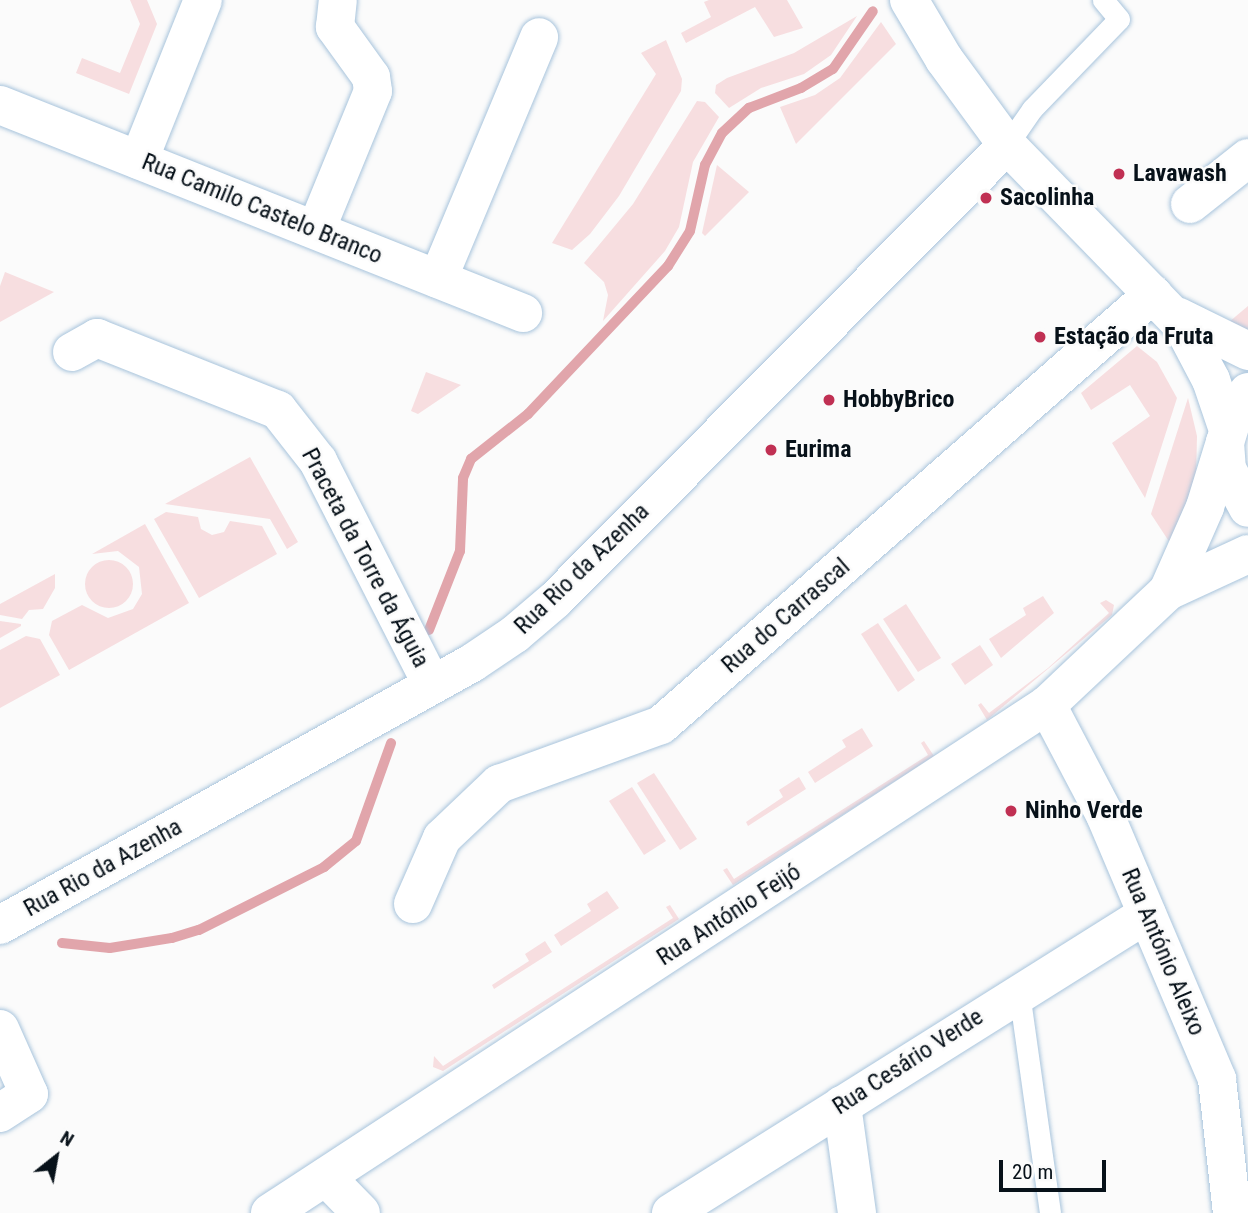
<!DOCTYPE html>
<meta charset="utf-8">
<style>
body{margin:0}
#map{position:relative;width:1248px;height:1213px;overflow:hidden;background:#fbfbfb;font-family:"Roboto Condensed",sans-serif}
div>[style]{position:absolute}
.green>*{inset:0;background:#f7dee0}
.round{border-radius:50%}
.stream>*{height:10px;margin:-5px;padding:0 5px;transform-origin:5px;border-radius:5px;background:#e1a5ab}
.roads{filter:drop-shadow(0 0 2px #a8c4dc) drop-shadow(0 0 2px #a8c4dc)}
.lane>*{height:21px;margin:-10.5px;padding:0 10.5px;transform-origin:10.5px;border-radius:10.5px;background:#fff}
.street>*{height:38px;margin:-19px;padding:0 19px;transform-origin:19px;border-radius:19px;background:#fff}
.secondary>*{height:38px;margin:-19px;padding:0 19px;transform-origin:19px;border-radius:19px;background:#fff}
.dots>*{width:19px;height:19px;translate:-50% -50%;box-sizing:border-box;border:4px solid #fbfbfb;border-radius:50%}
span{translate:-50% -50%;white-space:nowrap;text-align:center;line-height:1.15;-webkit-text-stroke:5px #fbfbfb;paint-order:stroke}
.poi-label{font-size:24px;color:#071119;font-weight:700}
.left{translate:0 -50%;text-align:left}
.street-label{font-size:24px;color:#071119}
.north{position:absolute;left:21px;top:1122px;width:70px;height:70px;-webkit-text-stroke:5px #fbfbfb;paint-order:stroke;rotate:31deg;font-size:19px;font-weight:700;line-height:28px;text-align:center;color:#071119}
.north::after{content:'';display:block;margin:auto;width:24px;height:32px;background:#071119;clip-path:polygon(50% 0,100% 100%,50% 72%,0 100%)}
.scale{position:absolute;left:999px;top:1160px;width:107px;height:32px;box-sizing:border-box;border:4px solid #071119;border-top:0;padding-left:9px;font-size:21px;line-height:24px;white-space:nowrap;color:#071119;-webkit-text-stroke:5px #fbfbfb;paint-order:stroke}
</style>
<div id="map">
<div class="green">
<div style="clip-path:polygon(130px 0,147px 0,157px 24px,129px 94px,76px 73px,82px 58px,120px 73px,140px 24px)"></div>
<div style="clip-path:polygon(709px 0,787px 0,803px 28px,774px 37px,755px 7px,686px 43px,681px 33px,711px 17px,704px 2px)"></div>
<div style="clip-path:polygon(857px 16px,831px 55px,804px 74px,761px 88px,729px 108px,715px 93px,716px 85px,727px 78px,794px 53px)"></div>
<div style="clip-path:polygon(881px 22px,896px 44px,796px 144px,780px 107px,815px 95px,840px 78px)"></div>
<div style="clip-path:polygon(666px 40px,682px 79px,681px 91px,619px 196px,590px 234px,572px 250px,552px 243px,656px 74px,641px 53px)"></div>
<div style="clip-path:polygon(697px 101px,705px 102px,719px 117px,693px 162px,679px 227px,665px 251px,603px 321px,608px 295px,604px 282px,584px 263px,633px 204px)"></div>
<div style="clip-path:polygon(717px 165px,749px 192px,705px 236px,702px 233px)"></div>
<div style="clip-path:polygon(5px 272px,54px 292px,0 322px,0 286px)"></div>
<div style="clip-path:polygon(1248px 306px,1248px 330px,1229px 322px)"></div>
<div style="clip-path:polygon(1137px 346px,1157px 362px,1177px 398px,1145px 498px,1112px 443px,1150px 416px,1130px 385px,1091px 410px,1081px 393px)"></div>
<div style="clip-path:polygon(426px 372px,461px 385px,418px 414px,411px 411px)"></div>
<div style="clip-path:polygon(1188px 398px,1197px 436px,1196px 479px,1170px 543px,1151px 514px)"></div>
<div style="clip-path:polygon(250px 457px,298px 542px,287px 549px,270px 519px,165px 504px)"></div>
<div style="clip-path:polygon(166px 512px,198px 517px,201px 529px,212px 535px,224px 532px,230px 521px,262px 526px,277px 554px,199px 598px,154px 519px)"></div>
<div style="clip-path:polygon(145px 524px,189px 603px,69px 670px,49px 635px,52px 621px,82px 605px,108px 618px,133px 609px,142px 594px,139px 567px,118px 551px,92px 554px)"></div>
<div class="round" style="left:85px;top:560px;width:48px;height:48px"></div>
<div style="clip-path:polygon(55px 574px,55px 588px,43px 609px,29px 610px,22px 619px,0 615px,0 604px)"></div>
<div style="clip-path:polygon(1043px 596px,1054px 613px,1001px 658px,989px 639px,1026px 615px,1023px 608px)"></div>
<div style="clip-path:polygon(1106px 600px,1114px 605px,1112px 615px,987px 720px,978px 705px,981px 703px,989px 713px,1048px 668px,1109px 613px,1100px 603px)"></div>
<div style="clip-path:polygon(906px 604px,941px 658px,918px 672px,883px 619px)"></div>
<div style="clip-path:polygon(0 621px,21px 624px,21px 626px,0 638px)"></div>
<div style="clip-path:polygon(878px 623px,915px 680px,898px 692px,861px 634px)"></div>
<div style="clip-path:polygon(26px 636px,40px 639px,60px 675px,0 708px,0 650px)"></div>
<div style="clip-path:polygon(980px 645px,993px 665px,965px 685px,951px 664px)"></div>
<div style="clip-path:polygon(862px 728px,873px 746px,815px 783px,808px 772px,846px 747px,842px 740px)"></div>
<div style="clip-path:polygon(924px 741px,934px 756px,733px 885px,723px 870px,727px 868px,734px 879px,928px 755px,921px 743px)"></div>
<div style="clip-path:polygon(654px 773px,697px 839px,680px 850px,637px 783px)"></div>
<div style="clip-path:polygon(799px 777px,806px 789px,748px 826px,746px 822px,783px 797px,779px 790px)"></div>
<div style="clip-path:polygon(632px 787px,666px 841px,644px 855px,609px 801px)"></div>
<div style="clip-path:polygon(607px 891px,619px 908px,561px 946px,554px 935px,591px 911px,587px 904px)"></div>
<div style="clip-path:polygon(670px 905px,679px 919px,443px 1071px,433px 1067px,434px 1056px,443px 1066px,673px 918px,666px 907px)"></div>
<div style="clip-path:polygon(545px 941px,552px 952px,494px 989px,492px 985px,529px 961px,525px 954px)"></div>
</div>
<div class="stream">
<div style="left:429px;top:630px;width:85px;rotate:-68.6deg"></div>
<div style="left:460px;top:551px;width:73px;rotate:-87.6deg"></div>
<div style="left:463px;top:478px;width:21px;rotate:-67deg"></div>
<div style="left:471px;top:459px;width:73px;rotate:-38.3deg"></div>
<div style="left:528px;top:414px;width:204px;rotate:-46.6deg"></div>
<div style="left:668px;top:266px;width:41px;rotate:-57.8deg"></div>
<div style="left:690px;top:231px;width:68px;rotate:-77.2deg"></div>
<div style="left:705px;top:165px;width:36px;rotate:-62deg"></div>
<div style="left:722px;top:133px;width:37px;rotate:-43deg"></div>
<div style="left:749px;top:108px;width:56px;rotate:-21deg"></div>
<div style="left:801px;top:88px;width:37px;rotate:-31deg"></div>
<div style="left:833px;top:69px;width:70px;rotate:-55.4deg"></div>
<div style="left:62px;top:943px;width:48px;rotate:5.9deg"></div>
<div style="left:110px;top:948px;width:63px;rotate:-9.2deg"></div>
<div style="left:172px;top:938px;width:28px;rotate:-17deg"></div>
<div style="left:199px;top:930px;width:140px;rotate:-26.7deg"></div>
<div style="left:324px;top:867px;width:41px;rotate:-39.1deg"></div>
<div style="left:356px;top:841px;width:104px;rotate:-70.3deg"></div>
</div>
<div class="roads">
<div class="lane">
<div style="left:1007px;top:145px;width:44px;rotate:-55.2deg"></div>
<div style="left:1032px;top:109px;width:125px;rotate:-46deg"></div>
<div style="left:1119px;top:19px;width:25px;rotate:-130deg"></div>
<div style="left:1019px;top:992px;width:223px;rotate:82deg"></div>
</div>
<div class="street">
<div style="left:0;top:105px;width:563px;rotate:21.69deg"></div>
<div style="left:139px;top:160px;width:172px;rotate:-68.2deg"></div>
<div style="left:1190px;top:204px;width:74px;rotate:-38.4deg"></div>
<div style="left:316px;top:230px;width:150px;rotate:-67.7deg"></div>
<div style="left:373px;top:91px;width:14px;rotate:-98deg"></div>
<div style="left:371px;top:77px;width:62px;rotate:-125.8deg"></div>
<div style="left:335px;top:27px;width:27px;rotate:-84deg"></div>
<div style="left:438px;top:279px;width:262px;rotate:-67.3deg"></div>
<div style="left:72px;top:352px;width:29px;rotate:-29deg"></div>
<div style="left:97px;top:338px;width:195px;rotate:21.7deg"></div>
<div style="left:278px;top:410px;width:65px;rotate:51.9deg"></div>
<div style="left:318px;top:461px;width:251px;rotate:63deg"></div>
<div style="left:1047px;top:705px;width:124px;rotate:62.2deg"></div>
<div style="left:1105px;top:815px;width:287px;rotate:67deg"></div>
<div style="left:1217px;top:1079px;width:135px;rotate:83.6deg"></div>
<div style="left:413px;top:904px;width:72px;rotate:-66.3deg"></div>
<div style="left:442px;top:838px;width:79px;rotate:-43.5deg"></div>
<div style="left:499px;top:784px;width:172px;rotate:-20deg"></div>
<div style="left:661px;top:725px;width:654px;rotate:-41.22deg"></div>
<div style="left:0;top:925px;width:540px;rotate:-29.03deg"></div>
<div style="left:472px;top:663px;width:52px;rotate:-34deg"></div>
<div style="left:515px;top:634px;width:52px;rotate:-40.4deg"></div>
<div style="left:555px;top:600px;width:641px;rotate:-45.19deg"></div>
<div style="left:0;top:1029px;width:71px;rotate:66deg"></div>
<div style="left:29px;top:1094px;width:35px;rotate:147deg"></div>
<div style="left:842px;top:1105px;width:109px;rotate:82.1deg"></div>
<div style="left:326px;top:1177px;width:50px;rotate:45.8deg"></div>
<div style="left:671px;top:1213px;width:562px;rotate:-32.14deg"></div>
</div>
<div class="secondary">
<div style="left:909px;top:0;width:69px;rotate:59.3deg"></div>
<div style="left:944px;top:59px;width:107px;rotate:53.8deg"></div>
<div style="left:1007px;top:145px;width:251px;rotate:45.8deg"></div>
<div style="left:1182px;top:325px;width:62px;rotate:62.2deg"></div>
<div style="left:1211px;top:380px;width:53px;rotate:71.2deg"></div>
<div style="left:1179px;top:317px;width:77px;rotate:26.2deg"></div>
<div style="left:1248px;top:392px;width:22px;rotate:126deg"></div>
<div style="left:1235px;top:410px;width:34px;rotate:107deg"></div>
<div style="left:1225px;top:442px;width:27px;rotate:86deg"></div>
<div style="left:1227px;top:469px;width:44px;rotate:61.7deg"></div>
<div style="left:1168px;top:591px;width:92px;rotate:-66.2deg"></div>
<div style="left:1205px;top:507px;width:68px;rotate:-72.9deg"></div>
<div style="left:270px;top:1213px;width:928px;rotate:-33.18deg"></div>
<div style="left:1047px;top:705px;width:166px;rotate:-43.3deg"></div>
<div style="left:1168px;top:591px;width:88px;rotate:-24.8deg"></div>
</div>
</div>
<div class="dots">
<div style="left:1119px;top:174px;background:#c03053"></div>
<div style="left:986px;top:198px;background:#c03053"></div>
<div style="left:1040px;top:337px;background:#c03053"></div>
<div style="left:829px;top:400px;background:#c03053"></div>
<div style="left:771px;top:450px;background:#c03053"></div>
<div style="left:1011px;top:811px;background:#c03053"></div>
</div>
<div class="poi-label">
<span class="left" style="left:1133px;top:174px">Lavawash</span>
<span class="left" style="left:1000px;top:198px">Sacolinha</span>
<span class="left" style="left:1054px;top:337px">Estação da Fruta</span>
<span class="left" style="left:843px;top:400px">HobbyBrico</span>
<span class="left" style="left:785px;top:450px">Eurima</span>
<span class="left" style="left:1025px;top:811px">Ninho Verde</span>
</div>
<div class="street-label">
<span style="left:262px;top:209px;rotate:22deg">Rua Camilo Castelo Branco</span>
<span style="left:365px;top:558px;rotate:62deg">Praceta da Torre da Águia</span>
<span style="left:582px;top:569px;rotate:-44deg">Rua Rio da Azenha</span>
<span style="left:786px;top:616px;rotate:-41deg">Rua do Carrascal</span>
<span style="left:103px;top:868px;rotate:-29deg">Rua Rio da Azenha</span>
<span style="left:729px;top:915px;rotate:-33deg">Rua António Feijó</span>
<span style="left:1163px;top:952px;rotate:67deg">Rua António Aleixo</span>
<span style="left:908px;top:1062px;rotate:-33deg">Rua Cesário Verde</span>
</div>
<div class="north">N</div>
<div class="scale">20 m</div>
</div>
